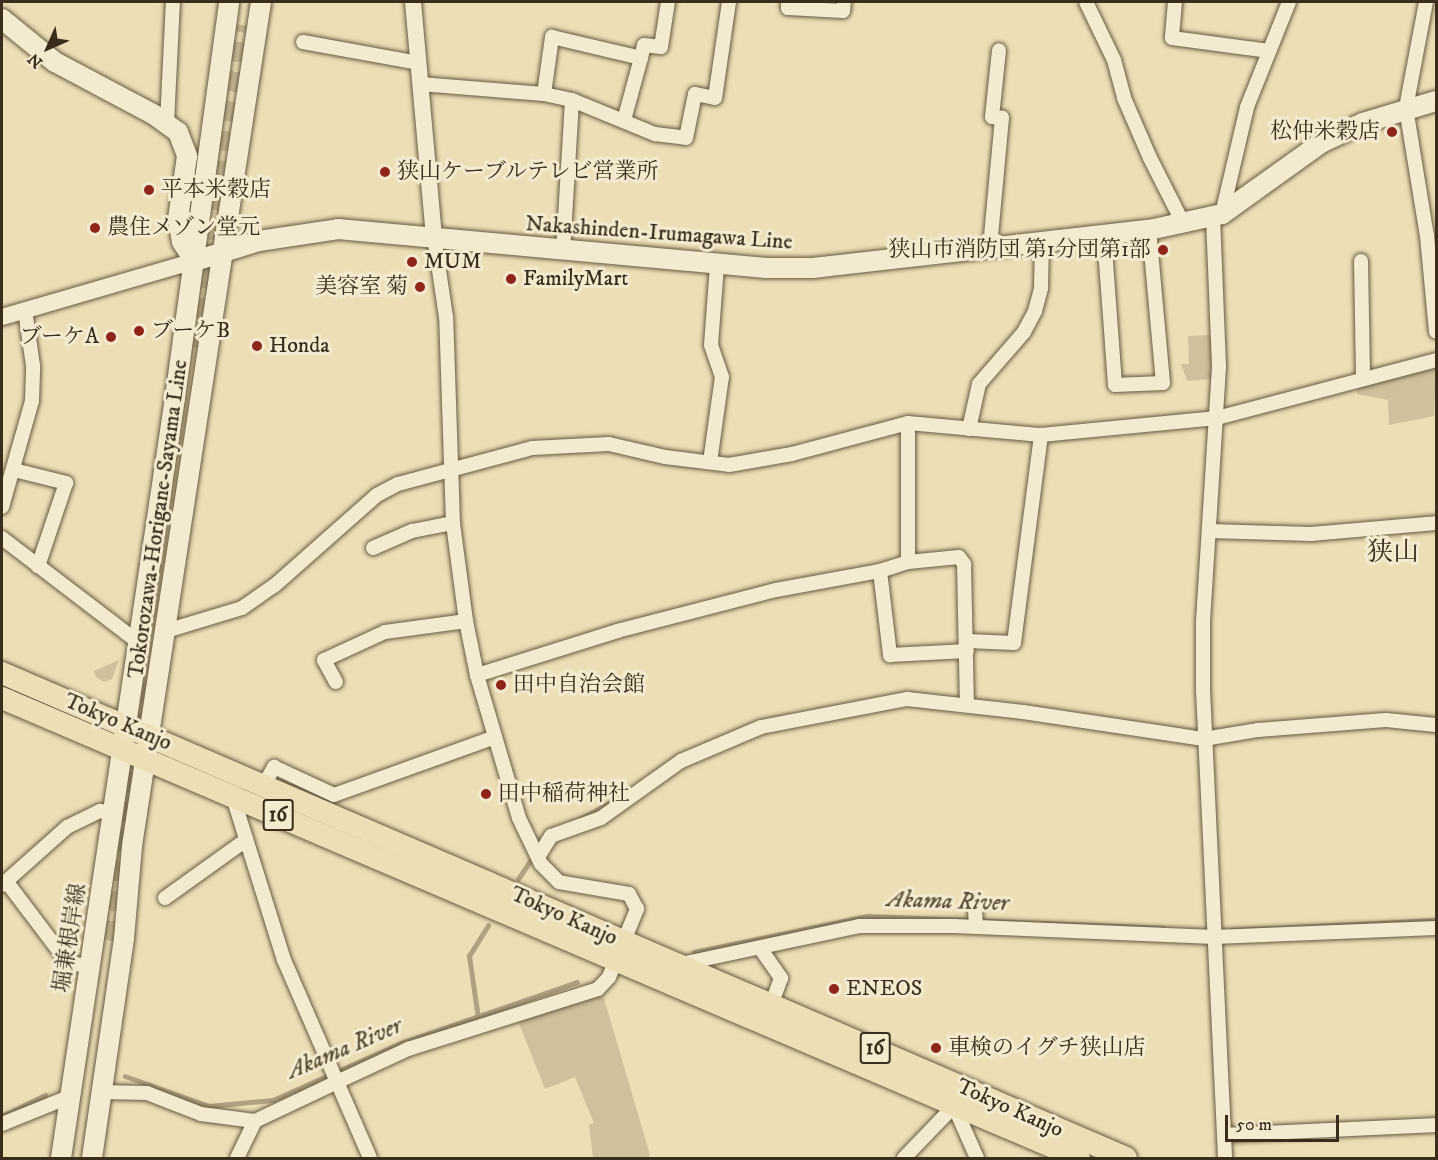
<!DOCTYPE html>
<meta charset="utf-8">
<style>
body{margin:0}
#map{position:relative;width:1438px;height:1160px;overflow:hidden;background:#ecdfb5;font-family:"IM FELL DW Pica","Noto Serif JP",serif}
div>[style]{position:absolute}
.green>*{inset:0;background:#cec19b}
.stream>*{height:4.5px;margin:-2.25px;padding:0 2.25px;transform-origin:2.25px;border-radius:2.25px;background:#afa281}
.secondary-tunnel>*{height:20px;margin-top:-10px;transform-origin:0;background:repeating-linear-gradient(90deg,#c8bb96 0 20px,transparent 0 30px)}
.roads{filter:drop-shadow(0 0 2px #665a42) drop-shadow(0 0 2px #665a42)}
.minor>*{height:14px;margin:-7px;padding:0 7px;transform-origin:7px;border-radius:7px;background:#f3eacf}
.tertiary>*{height:16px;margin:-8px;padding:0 8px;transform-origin:8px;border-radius:8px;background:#f3eacf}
.secondary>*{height:20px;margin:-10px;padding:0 10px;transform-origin:10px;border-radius:10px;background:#f3eacf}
.trunk>*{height:22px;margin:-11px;padding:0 11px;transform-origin:11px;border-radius:11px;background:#ecdfb5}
.dots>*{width:16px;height:16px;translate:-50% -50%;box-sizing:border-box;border:3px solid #f3eacf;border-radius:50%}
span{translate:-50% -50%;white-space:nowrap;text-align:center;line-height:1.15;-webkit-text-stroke:6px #f3eacf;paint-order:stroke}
.shield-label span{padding:2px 4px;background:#f3eacf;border:2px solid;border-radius:4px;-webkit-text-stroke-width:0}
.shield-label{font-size:21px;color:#3a2d1c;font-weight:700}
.poi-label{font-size:22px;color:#3a2d1c}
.right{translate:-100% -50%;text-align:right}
.left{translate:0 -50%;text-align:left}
.street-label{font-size:22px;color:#3a2d1c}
.water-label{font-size:24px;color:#5d503a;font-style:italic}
.quarter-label{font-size:26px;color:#3a2d1c}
.frame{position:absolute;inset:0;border:3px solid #3a2d1c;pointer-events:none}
.north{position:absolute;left:18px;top:18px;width:60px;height:60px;-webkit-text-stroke:4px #f3eacf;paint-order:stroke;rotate:225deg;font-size:16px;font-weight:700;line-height:24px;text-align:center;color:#3a2d1c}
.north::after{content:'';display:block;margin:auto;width:21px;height:27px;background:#3a2d1c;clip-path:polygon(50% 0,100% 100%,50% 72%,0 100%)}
.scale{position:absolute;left:1225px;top:1115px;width:114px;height:27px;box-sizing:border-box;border:3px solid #3a2d1c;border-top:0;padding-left:8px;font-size:18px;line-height:21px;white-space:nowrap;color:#3a2d1c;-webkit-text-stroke:4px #f3eacf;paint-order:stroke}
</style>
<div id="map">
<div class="green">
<div style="clip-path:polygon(1213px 335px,1214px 379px,1187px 381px,1181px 364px,1189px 364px,1188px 336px)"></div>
<div style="clip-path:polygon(1436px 364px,1434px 416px,1389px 425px,1388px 400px,1357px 394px,1357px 386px)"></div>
<div style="clip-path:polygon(119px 660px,112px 679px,104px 682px,96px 677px,94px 671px)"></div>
<div style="clip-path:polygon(603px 995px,650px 1155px,648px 1158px,593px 1158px,589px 1125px,594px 1123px,575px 1077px,545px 1089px,518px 1021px)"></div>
</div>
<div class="stream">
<div style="left:580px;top:819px;width:43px;rotate:-28.9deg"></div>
<div style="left:518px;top:879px;width:22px;rotate:-56deg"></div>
<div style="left:1232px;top:930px;width:204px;rotate:-2.8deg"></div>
<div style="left:694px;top:952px;width:178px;rotate:-11.7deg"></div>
<div style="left:868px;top:916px;width:295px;rotate:2.3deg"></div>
<div style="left:478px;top:1018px;width:63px;rotate:-98.3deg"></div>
<div style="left:469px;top:956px;width:36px;rotate:-58deg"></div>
<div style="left:125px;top:1076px;width:89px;rotate:19.7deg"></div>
<div style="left:209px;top:1106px;width:64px;rotate:-5.4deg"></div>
<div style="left:273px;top:1100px;width:140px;rotate:-24deg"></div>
<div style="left:401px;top:1043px;width:186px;rotate:-19.1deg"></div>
<div style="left:2px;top:1116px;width:48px;rotate:-26deg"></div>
</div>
<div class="secondary-tunnel">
<div style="left:202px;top:269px;width:247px;rotate:-81.6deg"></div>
<div style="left:198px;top:348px;width:93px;rotate:-81.3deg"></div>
<div style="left:105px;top:940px;width:276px;rotate:-81.9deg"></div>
</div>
<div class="roads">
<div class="minor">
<div style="left:788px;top:2px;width:6px;rotate:90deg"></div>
<div style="left:788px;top:8px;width:55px;rotate:3.1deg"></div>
<div style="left:843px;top:11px;width:9px;rotate:-84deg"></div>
<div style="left:1086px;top:2px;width:64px;rotate:64.2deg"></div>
<div style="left:1114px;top:60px;width:39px;rotate:75deg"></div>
<div style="left:1124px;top:98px;width:65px;rotate:66.6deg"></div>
<div style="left:1150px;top:158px;width:75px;rotate:63.1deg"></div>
<div style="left:1175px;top:2px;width:36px;rotate:95deg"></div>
<div style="left:1172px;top:38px;width:98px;rotate:7.6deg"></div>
<div style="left:1426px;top:2px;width:108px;rotate:100.7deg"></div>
<div style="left:1406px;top:108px;width:130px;rotate:80.7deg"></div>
<div style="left:1427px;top:236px;width:96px;rotate:84.6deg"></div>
<div style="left:303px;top:42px;width:117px;rotate:10.3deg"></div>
<div style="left:641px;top:58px;width:13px;rotate:-77deg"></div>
<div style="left:644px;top:45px;width:17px;rotate:7deg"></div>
<div style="left:661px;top:47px;width:46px;rotate:-81.2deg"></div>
<div style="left:420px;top:84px;width:124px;rotate:4.6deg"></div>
<div style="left:544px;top:94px;width:29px;rotate:12deg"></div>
<div style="left:572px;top:100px;width:90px;rotate:22.3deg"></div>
<div style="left:655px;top:134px;width:31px;rotate:7deg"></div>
<div style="left:686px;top:138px;width:45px;rotate:-78.4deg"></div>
<div style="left:695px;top:94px;width:20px;rotate:11deg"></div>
<div style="left:715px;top:98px;width:97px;rotate:-81.7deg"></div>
<div style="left:544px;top:94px;width:58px;rotate:-82deg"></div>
<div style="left:552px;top:37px;width:91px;rotate:13.3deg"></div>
<div style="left:641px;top:58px;width:64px;rotate:105.3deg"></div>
<div style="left:167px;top:123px;width:121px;rotate:-87.2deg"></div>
<div style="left:1222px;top:214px;width:110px;rotate:-76.8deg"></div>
<div style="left:1247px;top:107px;width:113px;rotate:-68.2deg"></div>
<div style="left:1213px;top:217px;width:150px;rotate:87.7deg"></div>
<div style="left:1219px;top:367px;width:256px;rotate:93.6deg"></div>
<div style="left:1203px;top:623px;width:67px;rotate:90deg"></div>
<div style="left:1203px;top:690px;width:469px;rotate:87.3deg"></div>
<div style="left:1104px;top:235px;width:150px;rotate:85.8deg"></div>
<div style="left:1115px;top:385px;width:48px;rotate:-2.4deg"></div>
<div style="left:1163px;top:383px;width:154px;rotate:-95.2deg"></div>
<div style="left:990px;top:247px;width:130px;rotate:-84.7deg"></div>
<div style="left:1002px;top:118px;width:10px;rotate:-174deg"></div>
<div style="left:992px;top:117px;width:67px;rotate:-84deg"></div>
<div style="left:563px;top:252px;width:152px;rotate:-86.6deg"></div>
<div style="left:1361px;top:261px;width:118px;rotate:89deg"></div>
<div style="left:908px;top:423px;width:139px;rotate:90deg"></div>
<div style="left:969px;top:429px;width:46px;rotate:-77.5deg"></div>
<div style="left:979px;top:384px;width:69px;rotate:-49.1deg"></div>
<div style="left:1024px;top:332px;width:24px;rotate:-62deg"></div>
<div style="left:1035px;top:311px;width:24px;rotate:-75deg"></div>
<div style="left:1041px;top:288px;width:46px;rotate:-88.8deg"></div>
<div style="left:710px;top:462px;width:86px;rotate:-82deg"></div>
<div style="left:722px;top:377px;width:34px;rotate:-109deg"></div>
<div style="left:711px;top:345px;width:79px;rotate:-85.7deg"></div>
<div style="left:14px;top:470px;width:54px;rotate:14deg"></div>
<div style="left:66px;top:483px;width:88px;rotate:108.6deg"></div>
<div style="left:2px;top:507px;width:110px;rotate:-74.2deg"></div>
<div style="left:32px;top:401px;width:35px;rotate:-88deg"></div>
<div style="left:33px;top:366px;width:57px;rotate:-98.1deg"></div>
<div style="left:1209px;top:531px;width:102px;rotate:1.7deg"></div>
<div style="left:1311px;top:534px;width:125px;rotate:-5deg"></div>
<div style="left:2px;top:538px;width:171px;rotate:37.4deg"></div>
<div style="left:373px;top:548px;width:43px;rotate:-23.6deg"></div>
<div style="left:412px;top:531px;width:42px;rotate:-11deg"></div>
<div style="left:880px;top:571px;width:85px;rotate:83.2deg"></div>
<div style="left:890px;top:655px;width:77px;rotate:-3deg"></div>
<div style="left:166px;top:631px;width:79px;rotate:-16.8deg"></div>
<div style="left:242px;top:608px;width:39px;rotate:-35deg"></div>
<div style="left:274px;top:586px;width:137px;rotate:-41.5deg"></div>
<div style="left:377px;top:495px;width:24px;rotate:-28deg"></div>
<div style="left:398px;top:484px;width:139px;rotate:-15deg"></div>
<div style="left:532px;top:448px;width:77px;rotate:-3deg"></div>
<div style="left:609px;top:444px;width:57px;rotate:13.1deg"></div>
<div style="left:665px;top:457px;width:64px;rotate:7.1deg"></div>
<div style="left:729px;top:465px;width:64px;rotate:-9.9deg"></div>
<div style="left:792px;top:454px;width:120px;rotate:-15deg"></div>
<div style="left:908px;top:423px;width:134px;rotate:5.2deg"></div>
<div style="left:1041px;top:435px;width:177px;rotate:-5.5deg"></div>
<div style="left:1217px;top:418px;width:227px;rotate:-14.8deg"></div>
<div style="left:967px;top:641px;width:47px;rotate:2.4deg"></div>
<div style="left:1014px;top:643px;width:210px;rotate:-82.6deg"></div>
<div style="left:477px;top:675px;width:147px;rotate:-17.4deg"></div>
<div style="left:617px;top:631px;width:164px;rotate:-14.5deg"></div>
<div style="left:776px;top:590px;width:106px;rotate:-10.4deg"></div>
<div style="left:880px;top:571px;width:29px;rotate:-18deg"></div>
<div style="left:908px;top:562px;width:51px;rotate:-5.6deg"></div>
<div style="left:959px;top:557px;width:9px;rotate:54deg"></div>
<div style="left:964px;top:564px;width:140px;rotate:88.8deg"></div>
<div style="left:336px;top:682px;width:25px;rotate:-119deg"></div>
<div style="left:324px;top:660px;width:67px;rotate:-24.7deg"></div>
<div style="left:385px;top:632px;width:82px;rotate:-7.7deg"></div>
<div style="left:264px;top:785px;width:21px;rotate:-61deg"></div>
<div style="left:274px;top:767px;width:66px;rotate:25deg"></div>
<div style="left:334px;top:795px;width:171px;rotate:-19.8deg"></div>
<div style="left:232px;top:794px;width:174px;rotate:72.6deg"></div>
<div style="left:284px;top:960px;width:216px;rotate:66.5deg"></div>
<div style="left:538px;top:857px;width:25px;rotate:-58deg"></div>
<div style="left:551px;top:836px;width:53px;rotate:-19.8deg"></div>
<div style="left:601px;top:818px;width:98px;rotate:-35.5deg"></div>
<div style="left:681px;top:761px;width:87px;rotate:-23deg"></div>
<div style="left:761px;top:727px;width:149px;rotate:-10.9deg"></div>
<div style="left:907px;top:699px;width:117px;rotate:6.4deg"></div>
<div style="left:1023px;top:712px;width:183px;rotate:8.5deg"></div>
<div style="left:1204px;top:739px;width:55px;rotate:-9.5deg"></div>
<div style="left:1258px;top:730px;width:128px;rotate:-4.5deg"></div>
<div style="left:1386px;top:720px;width:50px;rotate:5.7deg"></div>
<div style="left:6px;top:881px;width:103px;rotate:52.9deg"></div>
<div style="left:68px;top:963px;width:22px;rotate:8deg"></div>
<div style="left:2px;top:885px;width:87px;rotate:-41.7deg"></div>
<div style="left:67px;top:827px;width:37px;rotate:-26deg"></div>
<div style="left:100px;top:811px;width:13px;rotate:9deg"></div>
<div style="left:165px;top:898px;width:100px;rotate:-35.6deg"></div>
<div style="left:975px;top:909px;width:18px;rotate:87deg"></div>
<div style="left:760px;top:948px;width:37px;rotate:55deg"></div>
<div style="left:781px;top:978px;width:27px;rotate:110deg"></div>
<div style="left:681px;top:964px;width:183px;rotate:-12deg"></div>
<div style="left:860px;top:926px;width:94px"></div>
<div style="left:954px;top:926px;width:260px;rotate:2.4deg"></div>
<div style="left:1214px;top:937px;width:222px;rotate:-2.3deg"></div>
<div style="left:102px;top:1092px;width:45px;rotate:1.3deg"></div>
<div style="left:147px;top:1093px;width:58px;rotate:21.3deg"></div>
<div style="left:201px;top:1114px;width:54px;rotate:7.4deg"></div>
<div style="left:2px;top:1124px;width:74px;rotate:-22.1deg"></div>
<div style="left:1224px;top:1135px;width:212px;rotate:-2.7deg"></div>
<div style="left:237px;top:1158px;width:41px;rotate:-64.1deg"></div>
<div style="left:255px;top:1121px;width:89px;rotate:-25.4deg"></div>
<div style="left:335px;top:1083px;width:81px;rotate:-25deg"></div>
<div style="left:408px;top:1049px;width:199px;rotate:-17.5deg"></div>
<div style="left:598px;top:989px;width:16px;rotate:-47deg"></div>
<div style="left:609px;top:977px;width:74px;rotate:-67.6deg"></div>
<div style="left:637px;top:909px;width:17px;rotate:-118deg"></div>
<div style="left:629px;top:894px;width:71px;rotate:-170.3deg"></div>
<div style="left:559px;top:882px;width:25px;rotate:-135deg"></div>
<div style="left:541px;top:864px;width:51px;rotate:-115.6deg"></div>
<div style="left:519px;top:818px;width:149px;rotate:-106.4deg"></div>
<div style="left:477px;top:675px;width:55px;rotate:-101.5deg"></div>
<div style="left:466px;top:621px;width:99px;rotate:-97.6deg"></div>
<div style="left:453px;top:523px;width:206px;rotate:-91.9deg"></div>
<div style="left:446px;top:317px;width:81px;rotate:-98.5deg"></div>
<div style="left:904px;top:1158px;width:72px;rotate:-46.1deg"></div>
<div style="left:954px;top:1106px;width:57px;rotate:66.1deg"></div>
</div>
<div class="tertiary">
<div style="left:413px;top:2px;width:236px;rotate:84.9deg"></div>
<div style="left:2px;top:317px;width:201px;rotate:-16.2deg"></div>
</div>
<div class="secondary">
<div style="left:2px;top:19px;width:68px;rotate:39.1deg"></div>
<div style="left:55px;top:62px;width:111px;rotate:28deg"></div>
<div style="left:153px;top:114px;width:31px;rotate:36deg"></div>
<div style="left:178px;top:132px;width:26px;rotate:69deg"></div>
<div style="left:187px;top:156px;width:64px;rotate:98.1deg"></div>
<div style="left:178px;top:219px;width:23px;rotate:80deg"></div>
<div style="left:182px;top:242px;width:23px;rotate:56deg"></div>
<div style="left:195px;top:261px;width:67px;rotate:-17.4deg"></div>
<div style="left:259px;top:241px;width:80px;rotate:-8.6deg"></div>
<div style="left:338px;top:229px;width:430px;rotate:5.2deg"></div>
<div style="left:766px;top:268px;width:47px"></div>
<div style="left:813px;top:268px;width:338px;rotate:-6.5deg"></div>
<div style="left:1149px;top:230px;width:75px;rotate:-12.4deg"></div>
<div style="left:1222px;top:214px;width:122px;rotate:-35.6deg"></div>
<div style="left:1321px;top:143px;width:47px;rotate:-25.5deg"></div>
<div style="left:1363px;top:123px;width:76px;rotate:-16.8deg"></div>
<div style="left:61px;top:1158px;width:769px;rotate:-81.47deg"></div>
<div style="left:175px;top:398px;width:400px;rotate:-82.2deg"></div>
<div style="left:92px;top:1158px;width:222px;rotate:-81.7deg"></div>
<div style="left:124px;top:938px;width:92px;rotate:-85deg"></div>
<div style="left:132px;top:846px;width:854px;rotate:-81.31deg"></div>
</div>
<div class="trunk">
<div style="left:2px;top:673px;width:1224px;rotate:23.34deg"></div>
<div style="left:2px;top:698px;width:1171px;rotate:23.13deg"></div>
</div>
</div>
<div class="dots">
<div style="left:1392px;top:132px;background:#8f2418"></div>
<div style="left:385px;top:172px;background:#8f2418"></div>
<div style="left:149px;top:190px;background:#8f2418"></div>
<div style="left:95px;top:228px;background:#8f2418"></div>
<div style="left:1163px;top:250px;background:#8f2418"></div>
<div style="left:412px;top:262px;background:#8f2418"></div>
<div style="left:511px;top:279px;background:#8f2418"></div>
<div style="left:420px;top:287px;background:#8f2418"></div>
<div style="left:139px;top:331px;background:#8f2418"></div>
<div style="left:111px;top:337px;background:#8f2418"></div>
<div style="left:257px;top:346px;background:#8f2418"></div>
<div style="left:501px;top:685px;background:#8f2418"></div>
<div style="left:486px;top:794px;background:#8f2418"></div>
<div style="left:834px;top:989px;background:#8f2418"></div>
<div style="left:936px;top:1048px;background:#8f2418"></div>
</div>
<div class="shield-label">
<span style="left:278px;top:815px">16</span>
<span style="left:875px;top:1048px">16</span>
</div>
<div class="poi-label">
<span class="right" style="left:1380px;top:132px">松仲米穀店</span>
<span class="left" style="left:397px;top:172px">狭山ケーブルテレビ営業所</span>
<span class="left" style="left:161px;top:190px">平本米穀店</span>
<span class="left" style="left:107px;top:228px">農住メゾン堂元</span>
<span class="right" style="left:1151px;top:250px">狭山市消防団 第1分団第1部</span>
<span class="left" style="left:424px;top:262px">MUM</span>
<span class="left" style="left:523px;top:279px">FamilyMart</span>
<span class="right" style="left:408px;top:287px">美容室 菊</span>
<span class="left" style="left:151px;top:331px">ブーケB</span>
<span class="right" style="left:99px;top:337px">ブーケA</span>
<span class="left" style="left:269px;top:346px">Honda</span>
<span class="left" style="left:513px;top:685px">田中自治会館</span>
<span class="left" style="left:498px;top:794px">田中稲荷神社</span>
<span class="left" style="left:846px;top:989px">ENEOS</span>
<span class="left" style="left:948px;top:1048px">車検のイグチ狭山店</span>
</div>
<div class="street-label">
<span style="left:659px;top:233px;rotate:4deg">Nakashinden-Irumagawa Line</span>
<span style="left:158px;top:519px;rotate:-82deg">Tokorozawa-Horigane-Sayama Line</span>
<span style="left:118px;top:722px;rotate:23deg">Tokyo Kanjo</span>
<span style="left:564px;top:916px;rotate:24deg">Tokyo Kanjo</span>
<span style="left:70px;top:938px;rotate:-81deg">堀兼根岸線</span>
<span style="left:1010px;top:1108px;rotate:24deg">Tokyo Kanjo</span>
</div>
<div class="water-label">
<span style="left:948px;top:902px;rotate:2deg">Akama River</span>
<span style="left:345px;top:1049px;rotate:-23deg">Akama River</span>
</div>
<div class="quarter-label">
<span style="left:1393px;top:553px">狭山</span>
</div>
<div class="frame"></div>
<div class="north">N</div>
<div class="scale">50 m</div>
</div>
